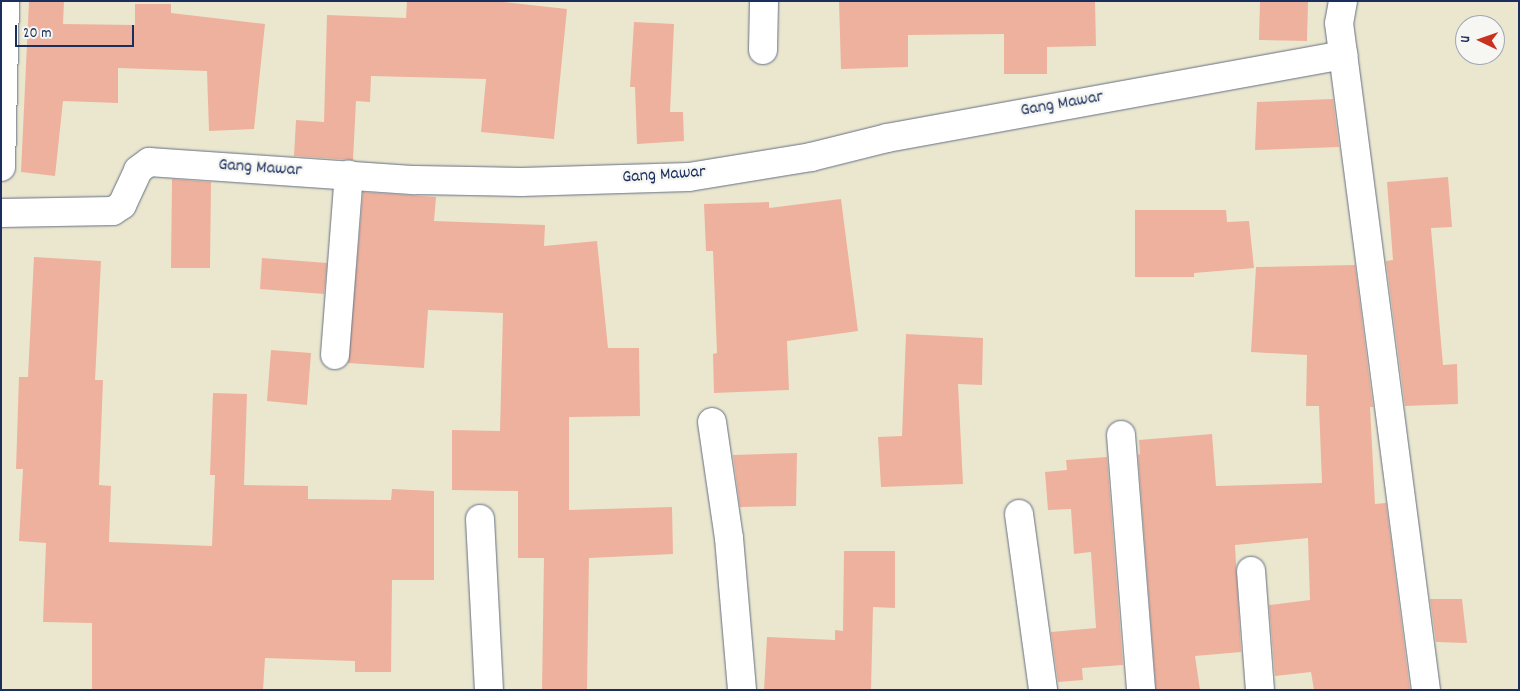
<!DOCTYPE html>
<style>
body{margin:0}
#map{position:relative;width:1520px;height:691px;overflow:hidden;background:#ebe7ce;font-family:Dekko,sans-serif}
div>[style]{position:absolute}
.building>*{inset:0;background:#eeb19d}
.roads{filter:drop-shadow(0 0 1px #646f85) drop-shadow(0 0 1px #646f85)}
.minor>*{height:28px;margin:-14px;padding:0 14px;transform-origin:14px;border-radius:14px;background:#fff}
span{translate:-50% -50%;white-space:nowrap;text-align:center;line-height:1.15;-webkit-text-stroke:5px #f6f6f2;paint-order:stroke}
.street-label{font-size:18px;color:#1b2f5e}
.frame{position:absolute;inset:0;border:2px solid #1b2f5e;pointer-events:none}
.north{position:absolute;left:1455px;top:15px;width:50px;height:50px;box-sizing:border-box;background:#f6f6f2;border:1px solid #9ea6b7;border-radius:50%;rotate:273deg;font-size:14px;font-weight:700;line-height:20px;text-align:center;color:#1b2f5e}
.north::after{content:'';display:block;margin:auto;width:18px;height:22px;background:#c8321e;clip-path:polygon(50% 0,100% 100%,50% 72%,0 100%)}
.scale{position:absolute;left:15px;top:25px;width:119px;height:22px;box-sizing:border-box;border:2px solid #1b2f5e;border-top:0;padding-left:6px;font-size:15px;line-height:18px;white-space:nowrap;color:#1b2f5e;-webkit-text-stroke:4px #f6f6f2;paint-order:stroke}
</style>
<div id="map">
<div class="building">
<div style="clip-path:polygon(29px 1px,64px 1px,63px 24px,135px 25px,135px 4px,171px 4px,171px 13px,265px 24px,254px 129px,209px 131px,207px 71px,118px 68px,118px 103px,63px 101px,55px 176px,21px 172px)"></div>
<div style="clip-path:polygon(407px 1px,495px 1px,567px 9px,554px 139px,481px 132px,486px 79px,371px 76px,370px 102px,356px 101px,353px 160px,294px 156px,296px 120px,324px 122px,327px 15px,406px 18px)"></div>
<div style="clip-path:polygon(839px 1px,1095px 1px,1096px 46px,1047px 47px,1047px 74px,1004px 74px,1004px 34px,908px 35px,908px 67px,841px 69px)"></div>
<div style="clip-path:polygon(1260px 1px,1308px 1px,1307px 41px,1259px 40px)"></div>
<div style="clip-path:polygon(634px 22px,674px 24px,670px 112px,683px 112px,684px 141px,637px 144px,635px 87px,630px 87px)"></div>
<div style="clip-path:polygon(1333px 99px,1339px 147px,1255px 150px,1257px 102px)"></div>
<div style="clip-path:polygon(1448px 177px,1452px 227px,1431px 228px,1443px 365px,1457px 364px,1458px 404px,1405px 406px,1386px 261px,1393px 260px,1387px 182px)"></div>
<div style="clip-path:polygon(172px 179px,211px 182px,210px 268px,171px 268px)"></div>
<div style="clip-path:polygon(363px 192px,436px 197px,434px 221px,545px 225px,544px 246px,597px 241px,608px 348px,639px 348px,640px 416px,569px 417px,569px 510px,672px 507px,673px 554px,589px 558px,587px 690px,542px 690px,544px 558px,518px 558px,518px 491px,452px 490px,452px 430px,500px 431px,503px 313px,428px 310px,424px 368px,348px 363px)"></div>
<div style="clip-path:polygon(841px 199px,858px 331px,787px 341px,789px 390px,714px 393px,713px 354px,717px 353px,713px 251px,706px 251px,704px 204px,769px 202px,769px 208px)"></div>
<div style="clip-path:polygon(1135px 210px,1226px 210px,1227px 222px,1249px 221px,1254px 268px,1194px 273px,1194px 277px,1135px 277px)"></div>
<div style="clip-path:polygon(34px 257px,101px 261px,95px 380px,103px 380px,99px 485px,111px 486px,109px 542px,212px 546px,215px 475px,210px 475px,213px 393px,247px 394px,244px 485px,308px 486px,308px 499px,391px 500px,392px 489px,434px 491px,434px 580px,392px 580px,391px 672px,355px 672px,355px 661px,265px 658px,263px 690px,92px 689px,92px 623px,43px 622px,46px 543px,19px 541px,23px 469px,16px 469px,19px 377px,28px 377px)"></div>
<div style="clip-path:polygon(262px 258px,327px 263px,324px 294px,260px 289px)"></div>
<div style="clip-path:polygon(1355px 265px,1373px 407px,1370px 407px,1375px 504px,1386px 503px,1410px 690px,1314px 690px,1311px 672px,1275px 676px,1269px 605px,1310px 600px,1308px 538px,1235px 545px,1241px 652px,1195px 656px,1200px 690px,1156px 690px,1138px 455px,1140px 454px,1139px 440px,1212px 434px,1216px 486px,1322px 483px,1319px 406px,1306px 406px,1307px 355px,1251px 352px,1256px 267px)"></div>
<div style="clip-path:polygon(906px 334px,983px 338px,982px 385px,958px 384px,963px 484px,881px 487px,878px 437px,902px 436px)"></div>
<div style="clip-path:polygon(271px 350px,311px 353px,307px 405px,267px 401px)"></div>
<div style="clip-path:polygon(797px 453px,796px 506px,740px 507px,733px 455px)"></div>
<div style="clip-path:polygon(1107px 457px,1123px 665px,1082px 668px,1083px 680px,1058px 682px,1051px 632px,1096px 628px,1091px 552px,1074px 554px,1071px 509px,1048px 510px,1045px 472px,1067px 470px,1066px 460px)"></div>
<div style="clip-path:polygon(844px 551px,895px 551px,895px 608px,873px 607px,871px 690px,764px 690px,767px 637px,835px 640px,835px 630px,843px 631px)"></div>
<div style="clip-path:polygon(1430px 599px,1462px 599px,1467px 643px,1436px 642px)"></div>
</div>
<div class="roads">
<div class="minor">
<div style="left:1343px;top:1px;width:22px;rotate:100deg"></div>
<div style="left:1339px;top:23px;width:673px;rotate:82.57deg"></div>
<div style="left:763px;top:50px;width:49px;rotate:-88.8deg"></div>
<div style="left:1px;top:167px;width:166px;rotate:-88.6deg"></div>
<div style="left:1px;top:213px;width:112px;rotate:-1deg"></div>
<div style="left:113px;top:211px;width:11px;rotate:-34deg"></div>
<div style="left:122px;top:205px;width:38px;rotate:-65deg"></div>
<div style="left:138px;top:170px;width:14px;rotate:-36deg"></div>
<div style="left:149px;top:162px;width:267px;rotate:3.9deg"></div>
<div style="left:415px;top:180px;width:106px;rotate:1.1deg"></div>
<div style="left:521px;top:182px;width:168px;rotate:-1.7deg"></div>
<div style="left:689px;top:177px;width:124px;rotate:-9.3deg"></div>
<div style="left:811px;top:157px;width:78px;rotate:-14deg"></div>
<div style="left:887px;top:138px;width:464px;rotate:-10.3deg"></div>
<div style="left:335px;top:355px;width:181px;rotate:-85.6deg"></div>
<div style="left:712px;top:422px;width:117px;rotate:81.7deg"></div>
<div style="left:729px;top:538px;width:153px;rotate:85.1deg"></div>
<div style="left:1121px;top:435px;width:256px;rotate:85.5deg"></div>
<div style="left:1019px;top:514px;width:178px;rotate:82.2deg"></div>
<div style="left:480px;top:519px;width:171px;rotate:87deg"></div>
<div style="left:1251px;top:571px;width:119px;rotate:85.7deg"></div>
</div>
</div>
<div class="street-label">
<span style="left:1062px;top:105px;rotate:-10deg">Gang Mawar</span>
<span style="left:260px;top:169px;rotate:4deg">Gang Mawar</span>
<span style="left:664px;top:176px;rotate:-4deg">Gang Mawar</span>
</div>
<div class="frame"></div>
<div class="north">U</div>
<div class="scale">20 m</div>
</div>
